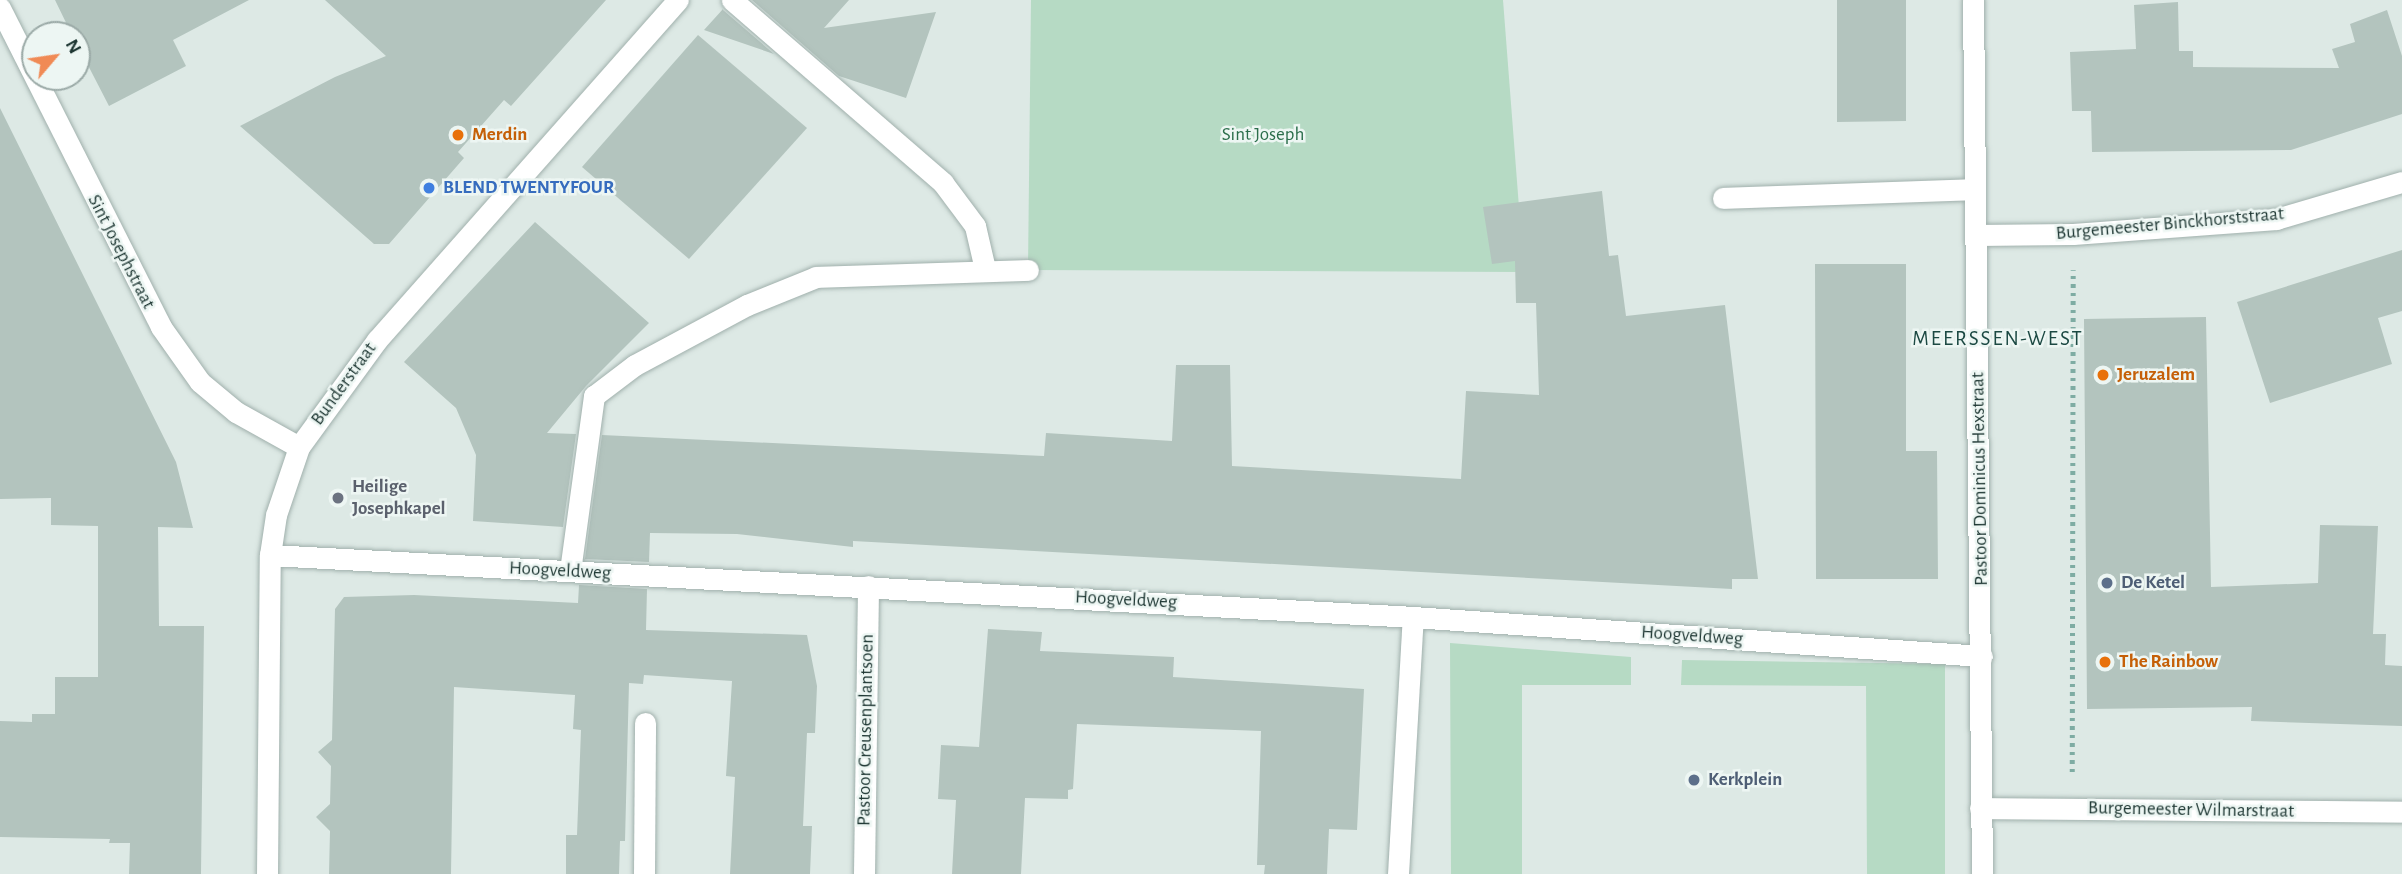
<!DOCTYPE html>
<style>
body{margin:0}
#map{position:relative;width:2402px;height:874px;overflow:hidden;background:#dde9e5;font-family:"Alegreya Sans",sans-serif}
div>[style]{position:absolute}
.green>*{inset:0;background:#b6dac4}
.building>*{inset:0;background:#b3c4be}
.path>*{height:4.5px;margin-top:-2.25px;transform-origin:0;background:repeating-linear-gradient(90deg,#7eaca3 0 3.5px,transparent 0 8.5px)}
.roads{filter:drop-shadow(0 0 2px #a0b0ac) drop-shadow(0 0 2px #a0b0ac)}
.lane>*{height:21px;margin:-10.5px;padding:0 10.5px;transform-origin:10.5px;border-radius:10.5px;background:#fff}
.street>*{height:21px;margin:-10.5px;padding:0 10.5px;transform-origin:10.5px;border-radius:10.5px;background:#fff}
.secondary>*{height:21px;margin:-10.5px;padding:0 10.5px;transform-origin:10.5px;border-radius:10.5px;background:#fff}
.dots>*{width:19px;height:19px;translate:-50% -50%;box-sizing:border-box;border:4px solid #edf6f3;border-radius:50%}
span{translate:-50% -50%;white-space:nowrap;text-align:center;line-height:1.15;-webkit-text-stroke:5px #edf6f3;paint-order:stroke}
.food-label{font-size:19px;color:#c56008;font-weight:700}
.left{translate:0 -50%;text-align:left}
.park-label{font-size:19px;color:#2b6e4b}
.shop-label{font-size:19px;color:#366cbe;font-weight:700}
.street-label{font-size:19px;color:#1f3834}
.worship-label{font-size:19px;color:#5b616d;font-weight:700}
.service-label{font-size:19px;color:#4e5e75;font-weight:700}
.neighbourhood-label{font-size:21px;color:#1c4943;letter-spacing:2px}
.north{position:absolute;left:21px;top:21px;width:70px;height:70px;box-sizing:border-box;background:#edf6f3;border:2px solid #9baaa7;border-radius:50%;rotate:61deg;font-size:19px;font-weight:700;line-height:28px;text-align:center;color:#1f3834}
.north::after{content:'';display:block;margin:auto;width:24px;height:32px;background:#f08a55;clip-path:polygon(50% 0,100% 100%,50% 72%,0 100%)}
</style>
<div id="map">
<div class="green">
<div style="clip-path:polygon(1031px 0,1503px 0,1524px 272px,1028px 270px)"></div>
<div style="clip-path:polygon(1450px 643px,1631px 657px,1631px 685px,1522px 685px,1522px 874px,1451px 874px)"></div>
<div style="clip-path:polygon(1682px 660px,1945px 664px,1945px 874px,1867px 874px,1866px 686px,1681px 685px)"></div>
</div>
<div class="building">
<div style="clip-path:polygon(55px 0,249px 0,173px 40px,186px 66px,109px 106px,77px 44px,77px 35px,72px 35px)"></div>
<div style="clip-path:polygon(325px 0,606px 0,511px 106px,504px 100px,458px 152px,464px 158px,389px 244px,374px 244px,240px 126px,335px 77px,386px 56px)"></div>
<div style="clip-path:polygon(752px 0,849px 0,824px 28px,936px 12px,906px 98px,839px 76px)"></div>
<div style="clip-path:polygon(1837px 0,1906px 0,1906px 121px,1837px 122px)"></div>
<div style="clip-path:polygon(2178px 2px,2179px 51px,2193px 51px,2193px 67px,2339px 68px,2332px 49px,2355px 42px,2350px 24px,2387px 10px,2402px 56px,2402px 114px,2291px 150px,2092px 152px,2091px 111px,2072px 111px,2070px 52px,2136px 49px,2134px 5px)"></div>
<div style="clip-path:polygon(723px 9px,723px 10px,774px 54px,704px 30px)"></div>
<div style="clip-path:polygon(698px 35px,807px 128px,689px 259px,582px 167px)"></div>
<div style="clip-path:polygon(0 108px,176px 462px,193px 528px,158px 527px,159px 626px,204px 626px,201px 874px,129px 874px,130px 843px,109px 843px,110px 839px,0 837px,0 721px,32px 722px,32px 714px,55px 714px,55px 677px,98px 677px,98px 526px,51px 525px,51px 498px,0 499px)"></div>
<div style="clip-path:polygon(1602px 191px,1609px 256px,1618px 255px,1626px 316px,1725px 305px,1758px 579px,1732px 579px,1732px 589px,853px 541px,853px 547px,737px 534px,650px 533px,649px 562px,585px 559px,602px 435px,1044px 456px,1046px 433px,1172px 441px,1176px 365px,1230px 365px,1232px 466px,1461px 479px,1466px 391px,1539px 395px,1536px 303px,1516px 303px,1515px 261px,1492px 264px,1483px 207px)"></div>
<div style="clip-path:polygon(535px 222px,649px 323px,586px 386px,547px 433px,576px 434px,563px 527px,473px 521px,476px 455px,456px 408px,404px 362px)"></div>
<div style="clip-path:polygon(2402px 250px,2402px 311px,2378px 318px,2392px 364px,2270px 403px,2237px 302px)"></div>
<div style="clip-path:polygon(1815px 264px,1906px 264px,1906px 451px,1937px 451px,1938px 579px,1816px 579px)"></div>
<div style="clip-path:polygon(2206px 317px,2211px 587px,2318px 583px,2320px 525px,2378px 526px,2373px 634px,2386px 634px,2385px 665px,2402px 666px,2402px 726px,2251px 721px,2252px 707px,2087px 709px,2084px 319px)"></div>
<div style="clip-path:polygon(579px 585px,647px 589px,646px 630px,807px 635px,817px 686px,815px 733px,807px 733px,803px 826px,812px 826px,810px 874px,730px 874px,735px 777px,726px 776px,732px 681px,644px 675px,643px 684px,629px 683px,625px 841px,620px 841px,619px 874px,566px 874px,566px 835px,577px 835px,581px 730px,573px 729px,575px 695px,454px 687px,451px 874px,329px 874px,330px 831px,316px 817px,330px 804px,331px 766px,318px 752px,332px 740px,335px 609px,344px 597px,414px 595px,578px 603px)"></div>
<div style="clip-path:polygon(988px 629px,1042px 632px,1040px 651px,1174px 657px,1173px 677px,1364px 689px,1357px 830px,1329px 829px,1327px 874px,1264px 874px,1265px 865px,1257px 865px,1261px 731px,1077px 724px,1073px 789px,1068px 790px,1068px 799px,1025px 798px,1021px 874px,952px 874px,956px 800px,938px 799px,941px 745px,979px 747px)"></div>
</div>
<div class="path">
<div style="left:2072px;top:772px;width:502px;rotate:-89.89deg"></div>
</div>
<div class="roads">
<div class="lane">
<div style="left:732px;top:0;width:279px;rotate:40.9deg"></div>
<div style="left:943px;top:183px;width:54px;rotate:53.3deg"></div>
<div style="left:975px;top:226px;width:44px;rotate:76.9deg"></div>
<div style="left:1723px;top:198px;width:252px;rotate:-2deg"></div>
<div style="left:570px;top:571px;width:177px;rotate:-82.2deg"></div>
<div style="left:594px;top:396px;width:51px;rotate:-37.1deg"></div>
<div style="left:635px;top:365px;width:127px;rotate:-28.2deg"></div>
<div style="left:747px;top:305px;width:74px;rotate:-22.1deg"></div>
<div style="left:816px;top:277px;width:212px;rotate:-1.9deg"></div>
<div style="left:644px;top:874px;width:151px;rotate:-89.6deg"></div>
</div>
<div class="street">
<div style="left:1973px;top:0;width:874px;rotate:89.41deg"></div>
<div style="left:0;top:8px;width:357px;rotate:63.2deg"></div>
<div style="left:161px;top:327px;width:67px;rotate:54.7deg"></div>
<div style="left:200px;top:382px;width:47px;rotate:39.8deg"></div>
<div style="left:236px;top:412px;width:72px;rotate:29.1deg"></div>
<div style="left:1976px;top:235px;width:97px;rotate:-0.6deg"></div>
<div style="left:2073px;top:234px;width:204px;rotate:-4.2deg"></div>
<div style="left:2276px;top:219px;width:131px;rotate:-16.4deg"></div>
<div style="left:270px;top:555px;width:1145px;rotate:3.1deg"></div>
<div style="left:1413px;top:617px;width:570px;rotate:3.92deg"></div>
<div style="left:1980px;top:808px;width:422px;rotate:0.5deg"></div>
<div style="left:864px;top:874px;width:288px;rotate:-89.2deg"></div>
<div style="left:1398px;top:874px;width:257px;rotate:-86.7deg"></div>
</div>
<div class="secondary">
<div style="left:267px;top:874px;width:319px;rotate:-89.5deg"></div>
<div style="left:270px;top:555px;width:40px;rotate:-81.5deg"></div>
<div style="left:276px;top:515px;width:72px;rotate:-71.3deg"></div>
<div style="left:299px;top:447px;width:132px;rotate:-53.9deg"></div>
<div style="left:377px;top:340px;width:454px;rotate:-48.5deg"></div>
</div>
</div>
<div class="dots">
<div style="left:458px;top:135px;background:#e8710a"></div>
<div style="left:429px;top:188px;background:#3f7fe0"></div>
<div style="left:2103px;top:375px;background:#e8710a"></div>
<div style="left:338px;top:498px;background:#6b7280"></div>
<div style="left:2107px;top:583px;background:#5c6f8a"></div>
<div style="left:2105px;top:662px;background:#e8710a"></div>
<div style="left:1694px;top:780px;background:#5c6f8a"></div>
</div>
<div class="food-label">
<span class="left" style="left:472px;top:135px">Merdin</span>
<span class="left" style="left:2117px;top:375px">Jeruzalem</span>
<span class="left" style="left:2119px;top:662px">The Rainbow</span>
</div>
<div class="park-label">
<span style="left:1263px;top:135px">Sint Joseph</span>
</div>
<div class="shop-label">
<span class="left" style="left:443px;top:188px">BLEND TWENTYFOUR</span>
</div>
<div class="street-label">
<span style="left:2170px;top:224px;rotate:-5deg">Burgemeester Binckhorststraat</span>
<span style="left:121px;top:252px;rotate:63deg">Sint Josephstraat</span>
<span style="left:344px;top:384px;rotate:-54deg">Bunderstraat</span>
<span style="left:1980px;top:479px;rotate:-91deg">Pastoor Dominicus Hexstraat</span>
<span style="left:560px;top:571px;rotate:3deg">Hoogveldweg</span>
<span style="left:1126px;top:600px;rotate:3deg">Hoogveldweg</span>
<span style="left:1692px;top:636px;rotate:4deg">Hoogveldweg</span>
<span style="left:866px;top:730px;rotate:-89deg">Pastoor Creusenplantsoen</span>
<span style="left:2191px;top:810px;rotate:1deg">Burgemeester Wilmarstraat</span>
</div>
<div class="worship-label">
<span class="left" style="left:352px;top:498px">Heilige<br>Josephkapel</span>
</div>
<div class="service-label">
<span class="left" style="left:2121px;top:583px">De Ketel</span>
<span class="left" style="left:1708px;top:780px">Kerkplein</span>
</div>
<div class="neighbourhood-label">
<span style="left:1998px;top:339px">MEERSSEN-WEST</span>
</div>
<div class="north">N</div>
</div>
